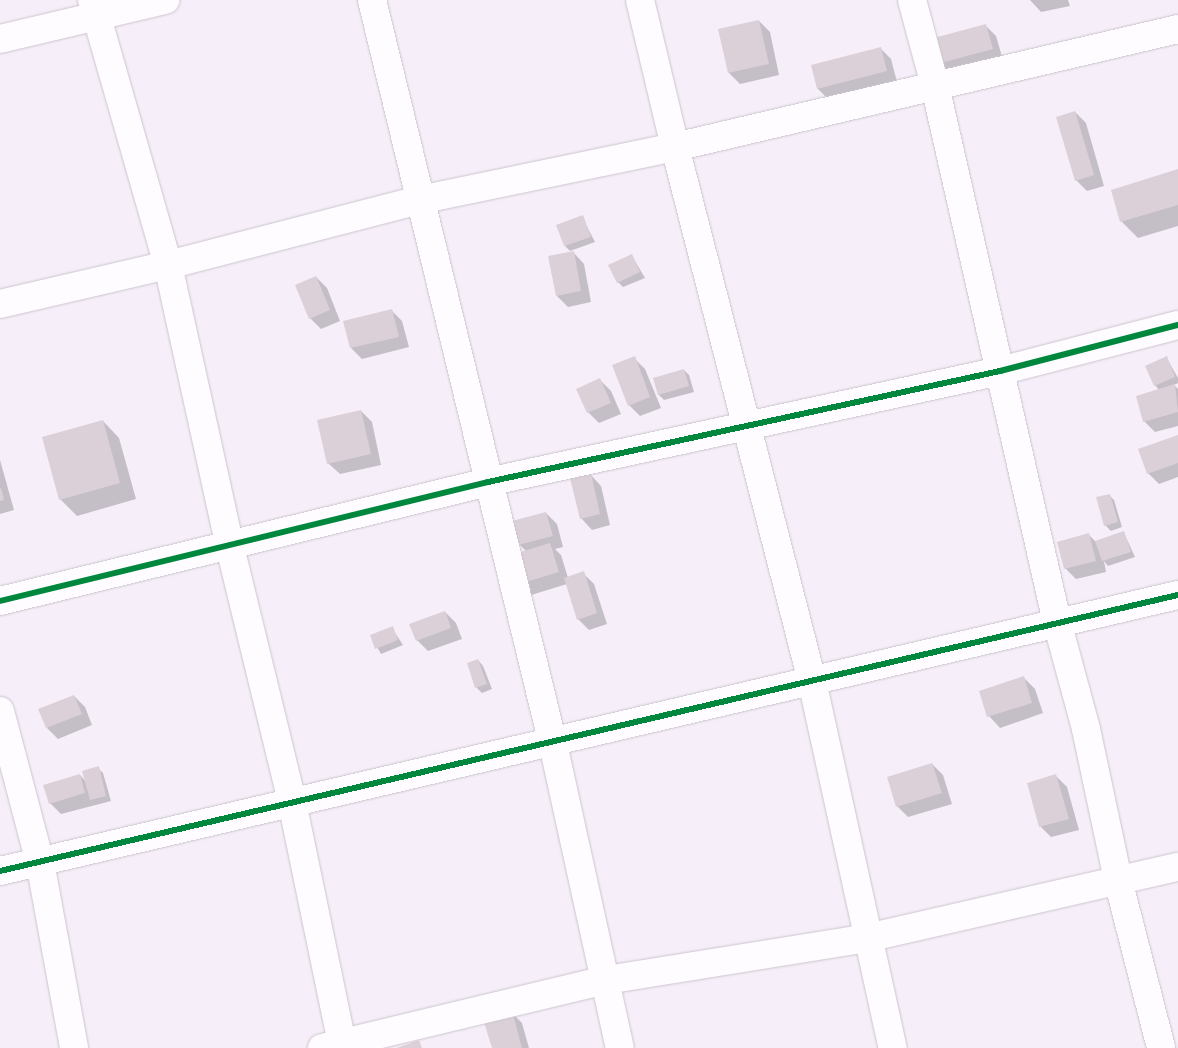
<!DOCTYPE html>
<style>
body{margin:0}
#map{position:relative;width:1178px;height:1048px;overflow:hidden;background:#f6eef9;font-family:"DM Sans",sans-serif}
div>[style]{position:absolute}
.shadow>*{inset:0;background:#0003}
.building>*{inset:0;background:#dcd0d8}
.roads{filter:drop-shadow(0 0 1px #cbc4ce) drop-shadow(0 0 1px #cbc4ce)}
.minor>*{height:28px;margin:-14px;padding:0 14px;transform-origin:14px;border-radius:14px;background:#fefcfe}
.cycleway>*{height:6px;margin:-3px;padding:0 3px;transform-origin:3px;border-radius:3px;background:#00873e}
span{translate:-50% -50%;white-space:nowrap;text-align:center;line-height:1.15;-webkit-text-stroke:4px #fcfcfc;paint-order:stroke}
</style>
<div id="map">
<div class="shadow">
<div style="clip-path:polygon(1030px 0,1068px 0,1070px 6px,1041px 12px)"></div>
<div style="clip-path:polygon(759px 21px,770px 32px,779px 75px,740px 84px,729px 73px)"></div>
<div style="clip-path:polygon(985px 25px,996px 36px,1003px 60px,949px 75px,938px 64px)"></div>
<div style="clip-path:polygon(880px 48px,891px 59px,897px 82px,829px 100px,818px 89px,812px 66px)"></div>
<div style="clip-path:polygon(1075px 112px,1086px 123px,1104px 186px,1087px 191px,1076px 180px)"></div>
<div style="clip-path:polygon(1178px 171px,1178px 226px,1138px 238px,1122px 222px,1112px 191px)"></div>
<div style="clip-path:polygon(582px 217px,595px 242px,570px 251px,565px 246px)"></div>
<div style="clip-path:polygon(573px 252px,584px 264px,591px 302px,568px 307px,557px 296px)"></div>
<div style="clip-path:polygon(632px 256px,645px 278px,623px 287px,618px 282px)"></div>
<div style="clip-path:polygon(316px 277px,327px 288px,340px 321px,321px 329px,310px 318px)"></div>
<div style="clip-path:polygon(391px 310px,402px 321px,409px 347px,362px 359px,351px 348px)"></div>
<div style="clip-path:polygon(1166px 357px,1178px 378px,1178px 383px,1174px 385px,1178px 389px,1178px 426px,1155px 432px,1144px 421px,1159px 390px,1155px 385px)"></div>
<div style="clip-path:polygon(634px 358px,645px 369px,661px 408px,640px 416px,629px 405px)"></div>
<div style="clip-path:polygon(684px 370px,689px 375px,694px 392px,664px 400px,659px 395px,655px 379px)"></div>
<div style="clip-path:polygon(600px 380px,611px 391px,621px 414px,599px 423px,588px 412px)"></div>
<div style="clip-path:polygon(361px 411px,372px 422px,381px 465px,340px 474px,328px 463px)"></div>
<div style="clip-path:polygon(103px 421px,119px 438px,136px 499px,77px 516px,60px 499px)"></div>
<div style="clip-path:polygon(1178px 436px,1178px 477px,1159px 484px,1148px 473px)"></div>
<div style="clip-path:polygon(0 460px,14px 510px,0 514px)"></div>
<div style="clip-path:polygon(590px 474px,601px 486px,610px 525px,592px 530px,581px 518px)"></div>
<div style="clip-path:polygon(1109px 495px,1114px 500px,1122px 527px,1111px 531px,1105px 525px)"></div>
<div style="clip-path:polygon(546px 513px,557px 524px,563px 547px,555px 549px,561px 555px,568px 578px,583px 573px,594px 584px,607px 624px,589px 630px,578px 619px,567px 584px,528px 596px,526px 551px,519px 544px)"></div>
<div style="clip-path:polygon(1124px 533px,1135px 557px,1108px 566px,1104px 561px,1106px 572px,1076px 579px,1065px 568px,1089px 535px,1096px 542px)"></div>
<div style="clip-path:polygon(445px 612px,456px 623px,462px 639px,428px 651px,417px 640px)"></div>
<div style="clip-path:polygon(392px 628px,403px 645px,381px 654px,371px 636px)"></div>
<div style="clip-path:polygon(478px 660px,483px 666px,492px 689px,482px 693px,477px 688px,468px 664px)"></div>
<div style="clip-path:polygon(1024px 678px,1035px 689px,1043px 713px,1000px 728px,989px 716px)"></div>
<div style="clip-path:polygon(74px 696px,85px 707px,92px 725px,58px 739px,47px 728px)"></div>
<div style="clip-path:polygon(932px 764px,943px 775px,952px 804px,908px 817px,897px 806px)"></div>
<div style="clip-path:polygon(98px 768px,103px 773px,111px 801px,61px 814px,50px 803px,80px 775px,87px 783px)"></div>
<div style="clip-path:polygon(1056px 776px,1067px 787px,1079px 830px,1051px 837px,1040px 826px)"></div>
<div style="clip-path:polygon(511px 1012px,522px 1023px,529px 1048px,493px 1048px)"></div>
</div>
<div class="building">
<div style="clip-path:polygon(759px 20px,769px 64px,728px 73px,718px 29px)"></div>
<div style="clip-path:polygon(986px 24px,993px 49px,937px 64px,930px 39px)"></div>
<div style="clip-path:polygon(881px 47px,887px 71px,817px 89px,811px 65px)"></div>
<div style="clip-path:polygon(1075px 111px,1094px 175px,1075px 181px,1056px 117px)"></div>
<div style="clip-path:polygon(1178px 169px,1178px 205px,1120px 222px,1111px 190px)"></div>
<div style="clip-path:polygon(583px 215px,591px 237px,564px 246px,556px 225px)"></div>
<div style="clip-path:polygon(574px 251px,581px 291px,556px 296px,548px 256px)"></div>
<div style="clip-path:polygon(632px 254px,640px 272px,617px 283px,608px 265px)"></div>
<div style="clip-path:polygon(316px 276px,330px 310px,309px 319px,295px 285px)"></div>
<div style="clip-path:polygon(392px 309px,399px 337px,350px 348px,343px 321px)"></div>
<div style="clip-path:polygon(635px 356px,650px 397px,628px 406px,612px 365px)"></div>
<div style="clip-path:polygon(1167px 356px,1175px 377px,1154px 386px,1145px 366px)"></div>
<div style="clip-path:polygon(684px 369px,689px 386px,658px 395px,653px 378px)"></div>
<div style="clip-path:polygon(600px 378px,611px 403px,587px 413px,576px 389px)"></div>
<div style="clip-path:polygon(1175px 384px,1178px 412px,1143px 422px,1136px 396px)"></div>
<div style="clip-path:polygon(361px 410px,371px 454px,327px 464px,317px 420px)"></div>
<div style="clip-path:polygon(103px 420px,120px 483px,59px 500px,42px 437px)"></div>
<div style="clip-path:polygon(1178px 435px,1178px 463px,1147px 474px,1138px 449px)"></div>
<div style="clip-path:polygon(591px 473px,600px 514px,580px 519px,570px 478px)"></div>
<div style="clip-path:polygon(1px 488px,4px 500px,0 501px,0 489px)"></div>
<div style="clip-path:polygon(1110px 494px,1118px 522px,1104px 526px,1096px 497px)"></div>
<div style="clip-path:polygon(546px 512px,553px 536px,518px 545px,512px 521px)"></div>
<div style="clip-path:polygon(1124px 531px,1131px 552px,1102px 561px,1095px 541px)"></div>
<div style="clip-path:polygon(1089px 533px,1096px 561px,1064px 569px,1057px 542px)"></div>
<div style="clip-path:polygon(550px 543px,559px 572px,516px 585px,507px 556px)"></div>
<div style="clip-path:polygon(584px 571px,597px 613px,577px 620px,564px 578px)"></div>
<div style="clip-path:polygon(445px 611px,451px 628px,416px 641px,409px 624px)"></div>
<div style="clip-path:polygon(393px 626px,398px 640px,375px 649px,370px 635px)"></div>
<div style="clip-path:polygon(478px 659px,487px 684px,475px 688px,467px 663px)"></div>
<div style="clip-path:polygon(1024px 676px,1032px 703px,987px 717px,979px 691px)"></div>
<div style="clip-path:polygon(74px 695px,82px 714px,46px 728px,38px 709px)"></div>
<div style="clip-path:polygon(932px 763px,942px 793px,896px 807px,887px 777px)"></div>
<div style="clip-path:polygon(99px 766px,106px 796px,90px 800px,82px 771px)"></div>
<div style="clip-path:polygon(80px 774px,85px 793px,49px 804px,43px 785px)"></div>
<div style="clip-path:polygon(1056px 774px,1069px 819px,1039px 827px,1027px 783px)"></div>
<div style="clip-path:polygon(512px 1011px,522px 1048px,492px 1048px,483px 1019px)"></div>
<div style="clip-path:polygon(419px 1040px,422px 1048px,397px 1048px)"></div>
</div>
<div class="roads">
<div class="minor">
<div style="left:92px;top:0;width:276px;rotate:74deg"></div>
<div style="left:168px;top:265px;width:289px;rotate:77.6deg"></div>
<div style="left:230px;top:547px;width:262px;rotate:76.3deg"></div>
<div style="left:292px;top:802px;width:247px;rotate:78.3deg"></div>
<div style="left:372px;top:0;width:766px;rotate:76.33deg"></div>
<div style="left:553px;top:744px;width:311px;rotate:77.6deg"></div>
<div style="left:640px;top:0;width:151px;rotate:76.6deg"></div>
<div style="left:675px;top:147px;width:551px;rotate:75.61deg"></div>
<div style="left:812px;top:681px;width:376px;rotate:77.6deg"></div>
<div style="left:912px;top:0;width:89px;rotate:75deg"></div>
<div style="left:935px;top:86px;width:550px;rotate:77.18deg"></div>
<div style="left:1057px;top:622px;width:111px;rotate:74.8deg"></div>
<div style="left:1086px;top:729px;width:154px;rotate:78deg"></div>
<div style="left:1118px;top:880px;width:173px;rotate:75.6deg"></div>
<div style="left:0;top:39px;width:170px;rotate:-13.3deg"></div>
<div style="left:0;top:304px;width:172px;rotate:-13.1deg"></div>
<div style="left:168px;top:265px;width:259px;rotate:-14.5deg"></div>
<div style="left:419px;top:200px;width:261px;rotate:-11.7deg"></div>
<div style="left:675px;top:147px;width:517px;rotate:-13.2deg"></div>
<div style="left:0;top:601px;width:502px;rotate:-13.7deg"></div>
<div style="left:488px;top:482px;width:524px;rotate:-12.23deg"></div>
<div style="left:1000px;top:371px;width:184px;rotate:-14.5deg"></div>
<div style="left:0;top:711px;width:156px;rotate:75.2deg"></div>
<div style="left:40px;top:862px;width:189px;rotate:79.6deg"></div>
<div style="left:0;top:871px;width:1210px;rotate:-13.19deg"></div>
<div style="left:322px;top:1048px;width:292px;rotate:-13.5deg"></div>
<div style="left:606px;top:980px;width:264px;rotate:-9.1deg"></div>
<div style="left:867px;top:938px;width:319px;rotate:-12.9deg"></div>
</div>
</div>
<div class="cycleway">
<div style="left:0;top:601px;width:502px;rotate:-13.7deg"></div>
<div style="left:488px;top:482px;width:524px;rotate:-12.23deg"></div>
<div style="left:1000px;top:371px;width:184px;rotate:-14.5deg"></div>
<div style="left:0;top:871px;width:1210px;rotate:-13.19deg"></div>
</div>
</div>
